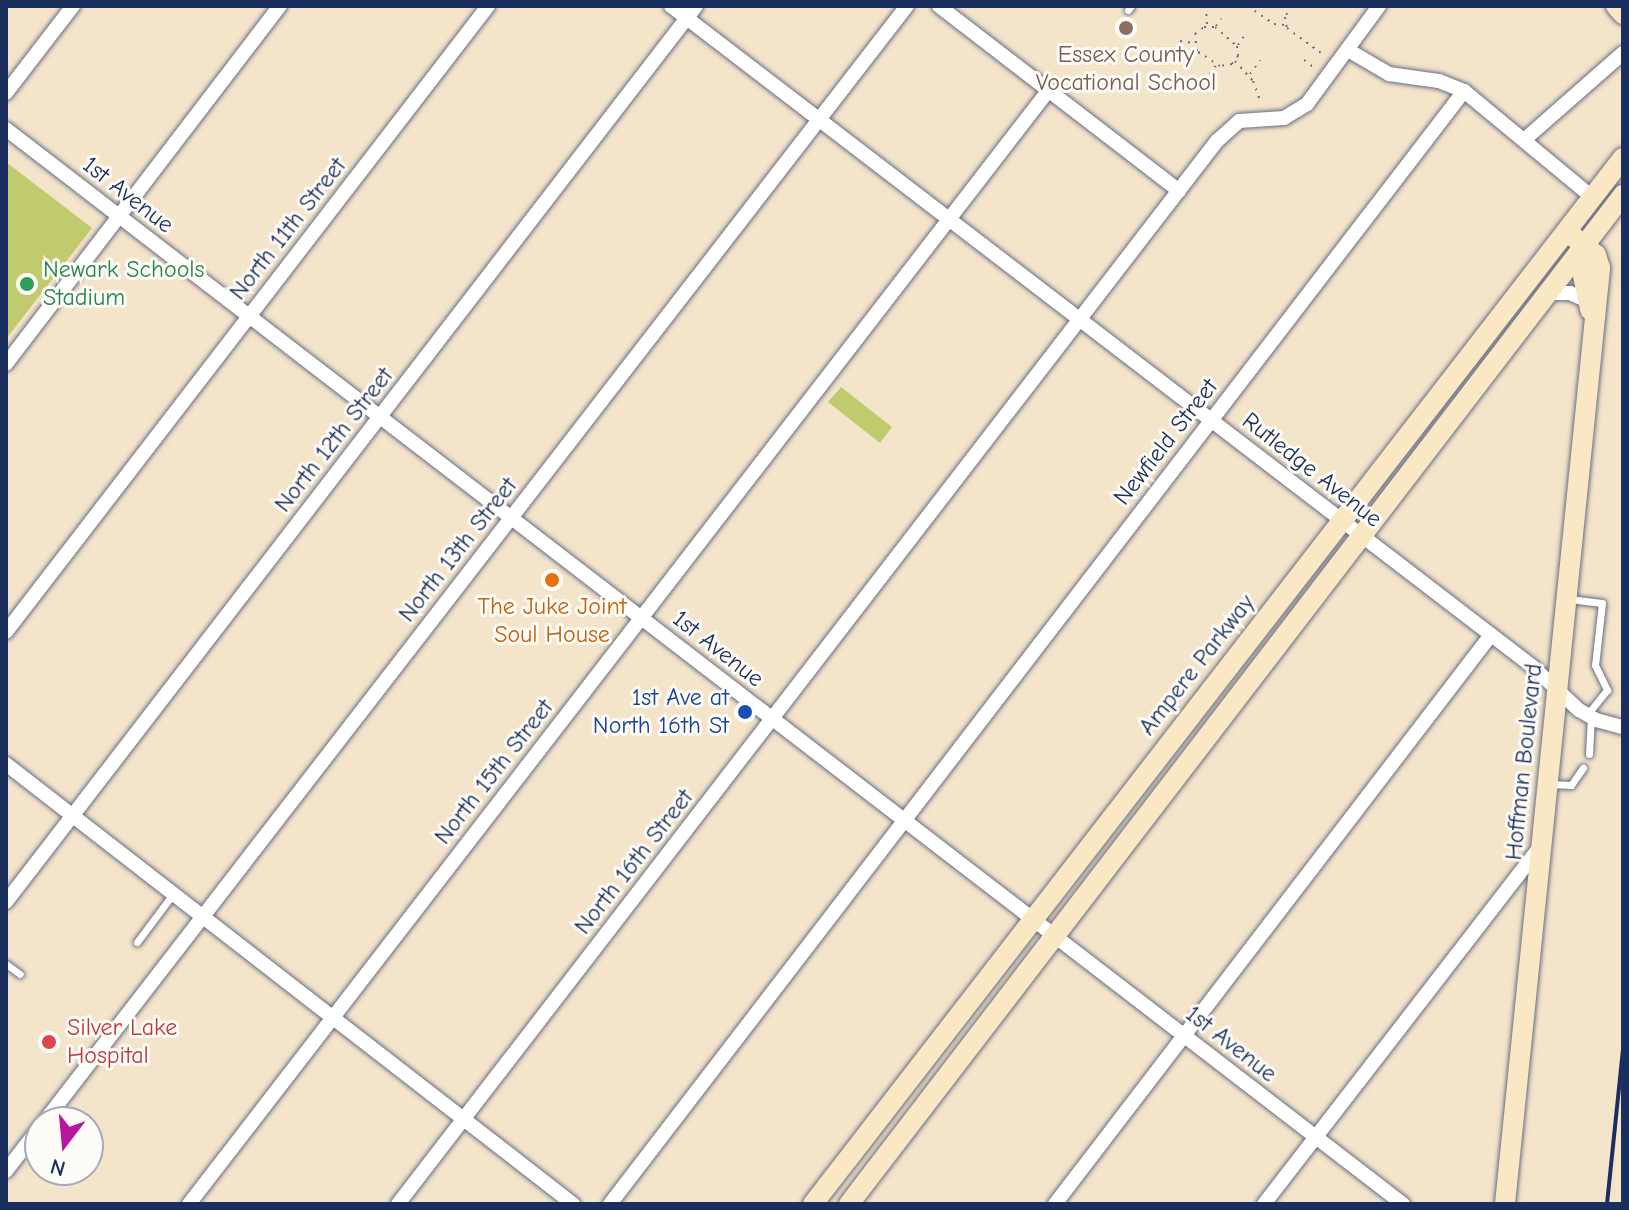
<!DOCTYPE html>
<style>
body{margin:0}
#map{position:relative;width:1629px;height:1210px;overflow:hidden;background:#f4e4ca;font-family:"Comic Neue",sans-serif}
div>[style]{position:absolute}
.green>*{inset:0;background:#bfcb6d}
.path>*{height:2px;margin-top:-1px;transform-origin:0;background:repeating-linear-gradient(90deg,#676e84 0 2px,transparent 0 8px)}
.roads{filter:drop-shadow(0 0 2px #676e84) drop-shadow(0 0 2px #676e84)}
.lane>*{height:7px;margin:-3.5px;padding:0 3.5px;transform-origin:3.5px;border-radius:3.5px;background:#fff}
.street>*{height:14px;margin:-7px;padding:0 7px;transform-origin:7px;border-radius:7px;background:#fff}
.secondary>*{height:20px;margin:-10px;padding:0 10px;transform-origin:10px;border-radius:10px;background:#fae7c3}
.rail>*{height:4px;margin:-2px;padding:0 2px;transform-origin:2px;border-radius:2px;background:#1b2f5e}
.dots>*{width:22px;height:22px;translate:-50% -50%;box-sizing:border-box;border:4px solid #fdfcf7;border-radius:50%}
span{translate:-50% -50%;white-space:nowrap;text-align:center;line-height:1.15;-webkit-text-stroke:6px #fdfcf7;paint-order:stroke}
.education-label{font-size:24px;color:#785e54}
.street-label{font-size:24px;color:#1b2f5e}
.leisure-label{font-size:24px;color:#27864d}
.left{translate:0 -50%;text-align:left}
.food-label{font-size:24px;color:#c56008}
.transit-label{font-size:24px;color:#164399}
.right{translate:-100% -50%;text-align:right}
.health-label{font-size:24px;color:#be3a42}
.frame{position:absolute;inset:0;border:8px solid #1b2f5e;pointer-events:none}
.north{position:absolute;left:24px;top:1106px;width:80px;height:80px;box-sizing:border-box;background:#fdfcf7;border:2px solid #a3aaba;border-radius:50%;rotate:196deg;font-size:22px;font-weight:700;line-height:32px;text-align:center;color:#1b2f5e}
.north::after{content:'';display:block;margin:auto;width:28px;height:36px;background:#b5179e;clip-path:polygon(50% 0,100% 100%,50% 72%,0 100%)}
</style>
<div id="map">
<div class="green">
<div style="clip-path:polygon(6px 162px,92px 228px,6px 339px)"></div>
<div style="clip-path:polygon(841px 387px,892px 427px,880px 443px,828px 402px)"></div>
</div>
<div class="path">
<div style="left:1206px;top:6px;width:21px;rotate:87deg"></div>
<div style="left:1248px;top:6px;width:32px;rotate:35deg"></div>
<div style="left:1274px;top:24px;width:11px;rotate:5deg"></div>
<div style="left:1291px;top:6px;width:13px;rotate:119deg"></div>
<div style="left:1285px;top:17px;width:11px;rotate:80deg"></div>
<div style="left:1287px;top:28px;width:47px;rotate:36.4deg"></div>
<div style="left:1216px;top:26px;width:9px;rotate:-54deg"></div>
<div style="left:1204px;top:27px;width:11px"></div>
<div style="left:1215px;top:27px;width:29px;rotate:41deg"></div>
<div style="left:1237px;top:46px;width:10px;rotate:84deg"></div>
<div style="left:1238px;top:56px;width:10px;rotate:127deg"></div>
<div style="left:1232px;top:64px;width:12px;rotate:171deg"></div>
<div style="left:1220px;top:66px;width:27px;rotate:-147deg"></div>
<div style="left:1197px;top:51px;width:17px;rotate:-97deg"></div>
<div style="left:1195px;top:34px;width:11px;rotate:-38deg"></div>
<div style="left:1180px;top:41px;width:13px;rotate:9deg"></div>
<div style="left:1238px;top:45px;width:11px;rotate:-56deg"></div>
<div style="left:1190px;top:57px;width:9px;rotate:-54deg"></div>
<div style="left:1304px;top:60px;width:15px;rotate:37deg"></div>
<div style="left:1235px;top:61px;width:27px;rotate:48deg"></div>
<div style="left:1253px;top:81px;width:23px;rotate:70deg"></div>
<div style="left:1210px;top:74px;width:11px;rotate:-56deg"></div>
<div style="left:1250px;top:74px;width:17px;rotate:-54deg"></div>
</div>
<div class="roads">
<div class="lane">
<div style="left:1128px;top:10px;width:5px;rotate:-53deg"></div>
<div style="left:1569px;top:599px;width:33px;rotate:7deg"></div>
<div style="left:1602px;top:603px;width:62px;rotate:96.4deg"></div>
<div style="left:1595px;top:665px;width:28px;rotate:64deg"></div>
<div style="left:1607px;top:690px;width:32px;rotate:129deg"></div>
<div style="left:1589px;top:754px;width:36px;rotate:-87deg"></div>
<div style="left:1550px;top:784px;width:21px;rotate:3deg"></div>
<div style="left:1571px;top:785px;width:21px;rotate:-55deg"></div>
<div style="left:137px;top:942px;width:60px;rotate:-53.1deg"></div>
<div style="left:6px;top:964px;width:17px;rotate:36deg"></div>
</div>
<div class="street">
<div style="left:671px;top:6px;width:1086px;rotate:37.48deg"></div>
<div style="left:1533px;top:667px;width:63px;rotate:43.1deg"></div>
<div style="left:1579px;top:710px;width:20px;rotate:30deg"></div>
<div style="left:1596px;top:720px;width:28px;rotate:15deg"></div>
<div style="left:939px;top:6px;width:303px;rotate:37.6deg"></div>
<div style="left:1348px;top:50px;width:48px;rotate:30.3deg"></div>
<div style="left:1389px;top:74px;width:50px;rotate:8deg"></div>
<div style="left:1439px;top:81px;width:27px;rotate:22deg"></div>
<div style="left:1464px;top:91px;width:166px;rotate:39.6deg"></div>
<div style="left:6px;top:93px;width:110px;rotate:-52.4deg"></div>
<div style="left:6px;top:129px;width:1763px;rotate:37.58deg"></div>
<div style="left:1524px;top:140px;width:132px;rotate:-41.3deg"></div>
<div style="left:1551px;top:293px;width:19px"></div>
<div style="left:1570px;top:293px;width:20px;rotate:24deg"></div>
<div style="left:6px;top:364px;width:451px;rotate:-52.6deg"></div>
<div style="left:6px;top:632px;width:790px;rotate:-52.4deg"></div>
<div style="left:6px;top:764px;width:718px;rotate:37.81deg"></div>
<div style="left:6px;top:902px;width:1131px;rotate:-52.4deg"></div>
<div style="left:44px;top:1122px;width:1411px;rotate:-52.29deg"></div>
<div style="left:6px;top:1171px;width:56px;rotate:-52.3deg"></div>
<div style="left:189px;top:1204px;width:1406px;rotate:-52.34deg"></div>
<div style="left:398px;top:1204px;width:1342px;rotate:-52.39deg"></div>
<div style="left:1217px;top:141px;width:30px;rotate:-42deg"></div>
<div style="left:1239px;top:121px;width:45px;rotate:-3.8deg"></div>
<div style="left:1284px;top:118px;width:27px;rotate:-31deg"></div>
<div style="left:1307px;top:104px;width:122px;rotate:-53.7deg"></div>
<div style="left:610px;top:1204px;width:1403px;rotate:-52.5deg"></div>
<div style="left:1055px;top:1204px;width:717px;rotate:-52.54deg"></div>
<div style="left:1264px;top:1204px;width:451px;rotate:-52.3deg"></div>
</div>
<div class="secondary">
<div style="left:1616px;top:6px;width:11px;rotate:49deg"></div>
<div style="left:1584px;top:247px;width:24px;rotate:95deg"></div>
<div style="left:1582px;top:271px;width:40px;rotate:78deg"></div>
<div style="left:813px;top:1204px;width:1323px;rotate:-52.25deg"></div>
<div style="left:849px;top:1204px;width:1272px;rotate:-52.51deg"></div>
<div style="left:1505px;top:1204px;width:941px;rotate:-84.2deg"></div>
<div style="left:1600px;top:268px;width:14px;rotate:-107deg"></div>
<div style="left:1596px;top:255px;width:28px;rotate:-141deg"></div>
</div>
</div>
<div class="rail">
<div style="left:1607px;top:1204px;width:157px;rotate:-84.1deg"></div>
</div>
<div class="dots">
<div style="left:1126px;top:28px;background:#8d6e63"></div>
<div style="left:27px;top:284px;background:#2e9e5b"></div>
<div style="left:552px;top:580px;background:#e8710a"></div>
<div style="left:745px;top:712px;background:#1a4fb4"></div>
<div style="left:49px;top:1042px;background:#e0444e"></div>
</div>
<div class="education-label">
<span style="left:1126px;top:69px">Essex County<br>Vocational School</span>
</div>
<div class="street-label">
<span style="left:128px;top:195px;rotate:38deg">1st Avenue</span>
<span style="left:288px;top:229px;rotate:-52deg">North 11th Street</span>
<span style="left:334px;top:440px;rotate:-52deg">North 12th Street</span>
<span style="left:1166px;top:442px;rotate:-52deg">Newfield Street</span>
<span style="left:1312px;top:470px;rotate:38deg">Rutledge Avenue</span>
<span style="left:458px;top:550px;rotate:-52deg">North 13th Street</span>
<span style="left:718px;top:649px;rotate:38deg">1st Avenue</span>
<span style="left:1197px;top:665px;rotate:-52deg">Ampere Parkway</span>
<span style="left:1524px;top:762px;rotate:-84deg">Hoffman Boulevard</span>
<span style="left:494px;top:772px;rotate:-52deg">North 15th Street</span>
<span style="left:634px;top:862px;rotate:-52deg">North 16th Street</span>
<span style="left:1231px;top:1044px;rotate:38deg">1st Avenue</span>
</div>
<div class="leisure-label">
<span class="left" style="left:43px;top:284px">Newark Schools<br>Stadium</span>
</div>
<div class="food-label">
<span style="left:552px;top:621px">The Juke Joint<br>Soul House</span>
</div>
<div class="transit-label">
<span class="right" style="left:729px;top:712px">1st Ave at<br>North 16th St</span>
</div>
<div class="health-label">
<span class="left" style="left:67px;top:1042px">Silver Lake<br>Hospital</span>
</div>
<div class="frame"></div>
<div class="north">N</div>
</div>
